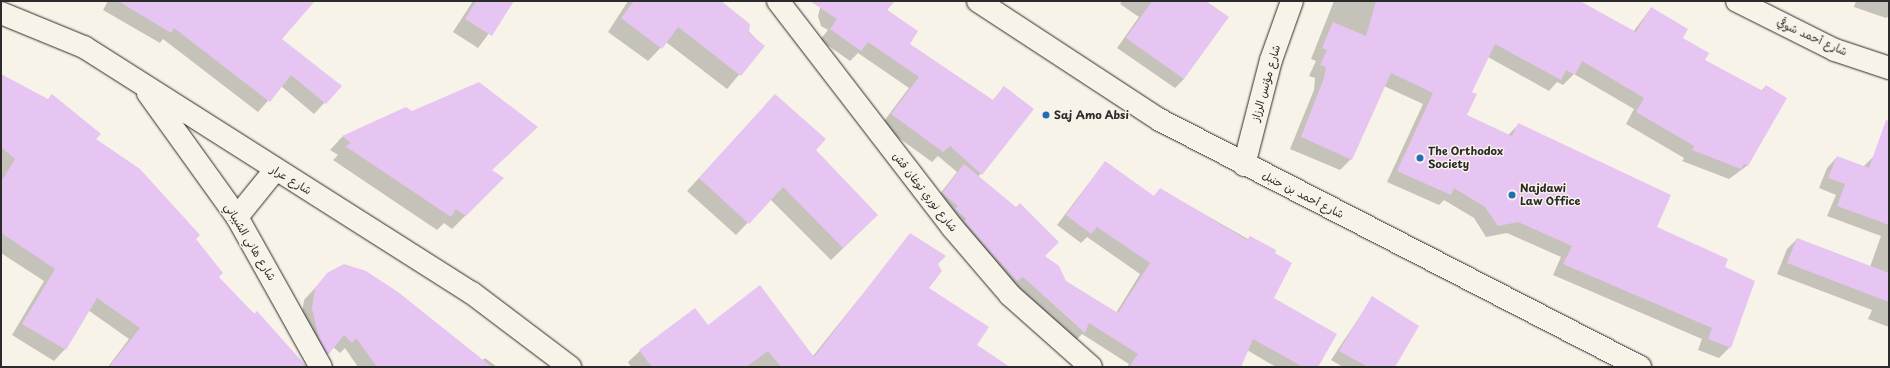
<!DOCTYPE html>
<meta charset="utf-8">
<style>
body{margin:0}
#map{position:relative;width:1890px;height:368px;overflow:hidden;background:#f7f3e8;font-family:"Playpen Sans","Playpen Sans Arabic",sans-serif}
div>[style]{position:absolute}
.shadow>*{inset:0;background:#0003}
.building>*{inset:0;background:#e6c5f2}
.roads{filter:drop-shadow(0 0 1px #2b2b2b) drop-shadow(0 0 1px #2b2b2b)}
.street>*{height:22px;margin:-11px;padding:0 11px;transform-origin:11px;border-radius:11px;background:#f7f3e8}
.secondary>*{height:22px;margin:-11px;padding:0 11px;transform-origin:11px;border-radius:11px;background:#f7f3e8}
.dots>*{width:11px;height:11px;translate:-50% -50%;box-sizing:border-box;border:2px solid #f7f3e8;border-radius:50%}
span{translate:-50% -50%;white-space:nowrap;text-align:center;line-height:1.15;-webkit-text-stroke:3px #f7f3e8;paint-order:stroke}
.street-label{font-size:11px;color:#2b2b2b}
.poi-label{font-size:11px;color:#2b2b2b;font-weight:700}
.left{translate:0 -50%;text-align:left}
.frame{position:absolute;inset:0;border:2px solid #2b2b2b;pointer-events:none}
</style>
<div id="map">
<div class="shadow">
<div style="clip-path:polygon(108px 1px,314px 1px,281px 39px,340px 86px,314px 114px,281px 86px,258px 112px,163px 39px,160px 43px,103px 10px)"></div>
<div style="clip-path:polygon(473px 1px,513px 1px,478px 48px,453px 32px)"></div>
<div style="clip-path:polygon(628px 1px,719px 1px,763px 46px,727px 89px,666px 42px,648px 61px,608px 32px)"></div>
<div style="clip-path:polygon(822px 1px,875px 1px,917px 32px,908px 44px,992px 101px,1004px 87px,1032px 109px,978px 177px,1066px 282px,1116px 313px,1140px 274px,1087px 237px,1081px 243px,1057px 225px,1105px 162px,1153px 197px,1160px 189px,1274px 254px,1273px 299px,1317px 367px,1276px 367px,1247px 350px,1239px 367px,1127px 367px,1129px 364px,1082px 334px,1074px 342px,1012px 286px,933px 203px,957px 172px,938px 156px,932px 162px,881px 125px,909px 88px,858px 53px,850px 61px,820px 40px,828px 30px,821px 26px,818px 16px)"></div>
<div style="clip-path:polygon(1122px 1px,1206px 1px,1184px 79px,1175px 88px,1117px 48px,1139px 17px,1120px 4px)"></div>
<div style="clip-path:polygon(1334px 1px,1577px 1px,1633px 32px,1651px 8px,1703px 60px,1761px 91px,1766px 86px,1748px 165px,1729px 179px,1682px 161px,1684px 158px,1626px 124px,1634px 109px,1574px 74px,1563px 85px,1557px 82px,1549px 91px,1488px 57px,1470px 92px,1466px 116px,1508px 135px,1519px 124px,1655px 228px,1723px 268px,1730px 347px,1719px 358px,1698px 350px,1702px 339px,1553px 275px,1561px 257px,1507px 233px,1486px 237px,1474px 218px,1444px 200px,1439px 205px,1387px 182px,1423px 104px,1384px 86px,1351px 159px,1340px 170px,1290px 149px,1314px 90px,1315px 78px,1309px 76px,1316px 61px,1311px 59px)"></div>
<div style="clip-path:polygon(1856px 1px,1889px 1px,1889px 16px,1886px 18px,1854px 7px)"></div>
<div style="clip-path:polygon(1px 75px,95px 139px,194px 239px,218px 277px,306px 367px,108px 367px,129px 339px,88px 310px,65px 349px,54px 361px,12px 335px,44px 281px,1px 253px)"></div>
<div style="clip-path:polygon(406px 108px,502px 179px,452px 229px,444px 223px,437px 230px,333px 160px,338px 155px,330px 150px,342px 137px)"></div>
<div style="clip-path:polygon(763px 108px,814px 150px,865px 227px,831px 260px,770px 199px,736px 235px,687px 191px)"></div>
<div style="clip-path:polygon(1837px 157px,1863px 167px,1873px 157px,1889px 163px,1889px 327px,1868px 319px,1872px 310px,1777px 274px,1787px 249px,1797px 239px,1870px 267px,1881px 236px,1827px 216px,1836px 195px,1819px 188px,1827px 168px)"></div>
<div style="clip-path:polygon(911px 234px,937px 264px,927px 288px,976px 345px,1009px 367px,631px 367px,628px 362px,640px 351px,707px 326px,813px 356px)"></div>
<div style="clip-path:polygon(328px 274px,482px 361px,485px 358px,497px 367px,358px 367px,345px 348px,340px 353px,333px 347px,317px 365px,301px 321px,304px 300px)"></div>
<div style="clip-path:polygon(1372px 298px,1394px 367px,1343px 367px,1331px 360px)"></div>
</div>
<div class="building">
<div style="clip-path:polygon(118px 1px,315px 1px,282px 39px,342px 86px,326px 104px,291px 75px,270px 102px,174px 28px,171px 33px)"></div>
<div style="clip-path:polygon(476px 1px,514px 1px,492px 36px,465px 19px)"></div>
<div style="clip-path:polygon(634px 1px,721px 1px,750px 24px,749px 33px,765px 46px,741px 76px,678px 27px,662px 49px,621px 18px)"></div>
<div style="clip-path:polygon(810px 1px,895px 1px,887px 10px,918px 31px,910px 44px,993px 100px,1004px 86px,1034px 109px,982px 175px,950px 146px,943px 152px,891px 114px,919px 77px,868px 42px,861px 51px,830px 29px,837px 19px)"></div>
<div style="clip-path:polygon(1152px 1px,1206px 1px,1229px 17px,1184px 79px,1126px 38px)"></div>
<div style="clip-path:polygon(1376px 1px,1580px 1px,1636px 32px,1651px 7px,1688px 29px,1683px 38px,1709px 53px,1705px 60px,1763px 91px,1766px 85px,1787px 98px,1748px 166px,1744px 164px,1741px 169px,1692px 150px,1694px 146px,1636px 112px,1644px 98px,1582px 61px,1575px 75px,1566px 70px,1561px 80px,1495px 44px,1472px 92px,1477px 94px,1467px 115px,1512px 136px,1518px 123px,1671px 195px,1657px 227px,1728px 259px,1725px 267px,1755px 281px,1731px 348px,1708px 339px,1712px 328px,1563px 264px,1572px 246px,1518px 222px,1498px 226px,1485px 207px,1454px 188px,1451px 195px,1397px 171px,1433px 93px,1391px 73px,1352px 160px,1301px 137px,1324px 78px,1326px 67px,1320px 65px,1327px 50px,1322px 48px,1333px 22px,1366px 36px)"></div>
<div style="clip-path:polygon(1px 74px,48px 99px,52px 94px,101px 134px,96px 139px,140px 169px,200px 235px,196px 239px,223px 273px,219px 277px,254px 314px,257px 311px,307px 367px,109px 367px,140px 328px,97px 298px,66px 350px,22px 324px,55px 269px,1px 233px,1px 182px,15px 159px,1px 147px)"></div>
<div style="clip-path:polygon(479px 82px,538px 127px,492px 170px,504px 178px,466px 216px,456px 209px,451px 217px,345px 146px,351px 143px,342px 136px,406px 107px,412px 111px)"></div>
<div style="clip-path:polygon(775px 94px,826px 139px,816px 150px,878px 215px,843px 248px,783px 187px,749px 224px,699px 178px)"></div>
<div style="clip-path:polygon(1886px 120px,1889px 121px,1889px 225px,1837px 206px,1845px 184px,1828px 178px,1837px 156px,1869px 168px)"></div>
<div style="clip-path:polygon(1105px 161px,1154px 196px,1160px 188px,1247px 240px,1250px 236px,1276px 250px,1275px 253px,1292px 263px,1274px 298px,1337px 334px,1318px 367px,1303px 367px,1253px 339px,1241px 367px,1129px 367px,1138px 354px,1089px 323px,1085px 333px,1023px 277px,1017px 281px,964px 221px,967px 219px,955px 209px,958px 206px,942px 193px,964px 164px,1016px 207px,1020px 203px,1059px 242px,1045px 256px,1059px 266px,1066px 281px,1118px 313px,1150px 263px,1097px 227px,1091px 234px,1066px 215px)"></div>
<div style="clip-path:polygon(910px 233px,946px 256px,938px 264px,942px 271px,929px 288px,989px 327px,977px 345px,1010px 367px,781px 367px,768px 351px,746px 367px,652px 367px,639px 350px,695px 308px,708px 325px,760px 285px,814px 357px)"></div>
<div style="clip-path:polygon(1797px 238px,1889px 273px,1889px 302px,1787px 263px)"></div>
<div style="clip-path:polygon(344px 264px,366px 271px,398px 292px,492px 367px,377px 367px,356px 338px,352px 343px,344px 335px,328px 355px,319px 338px,312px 309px,315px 288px,327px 273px)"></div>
<div style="clip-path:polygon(1372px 296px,1419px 326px,1395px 367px,1368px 367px,1339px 351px)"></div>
</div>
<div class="roads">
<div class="street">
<div style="left:778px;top:1px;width:285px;rotate:52.4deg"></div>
<div style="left:952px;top:227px;width:89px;rotate:49.5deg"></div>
<div style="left:1010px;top:295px;width:108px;rotate:41.6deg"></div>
<div style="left:1737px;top:1px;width:110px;rotate:26.6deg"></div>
<div style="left:1835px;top:50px;width:57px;rotate:18.4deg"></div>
<div style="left:1244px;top:165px;width:108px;rotate:-75.6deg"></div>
<div style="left:1271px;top:60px;width:63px;rotate:-70.4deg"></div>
</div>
<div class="secondary">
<div style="left:978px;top:1px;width:217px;rotate:33.2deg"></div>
<div style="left:1160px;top:120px;width:540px;rotate:27.23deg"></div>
<div style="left:1px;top:13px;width:90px;rotate:22.3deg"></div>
<div style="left:84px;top:47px;width:459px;rotate:32.4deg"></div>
<div style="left:472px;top:293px;width:123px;rotate:37.1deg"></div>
<div style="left:148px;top:93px;width:153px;rotate:54.3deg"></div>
<div style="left:237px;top:217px;width:172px;rotate:60.8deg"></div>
<div style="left:237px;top:217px;width:60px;rotate:-51deg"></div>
</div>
</div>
<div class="dots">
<div style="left:1046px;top:115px;background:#1f6fb2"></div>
<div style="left:1420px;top:158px;background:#1f6fb2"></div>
<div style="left:1512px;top:195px;background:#1f6fb2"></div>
</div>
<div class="street-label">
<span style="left:1812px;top:37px;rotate:24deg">شارع أحمد شوقي</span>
<span style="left:1266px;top:83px;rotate:-74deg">شارع مؤنس الرزاز</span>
<span style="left:291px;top:180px;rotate:31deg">شارع عرار</span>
<span style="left:925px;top:192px;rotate:52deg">شارع نوري توغان قش</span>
<span style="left:1303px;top:195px;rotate:27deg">شارع أحمد بن حنبل</span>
<span style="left:250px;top:242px;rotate:59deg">شارع هاني الشيباني</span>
</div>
<div class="poi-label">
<span class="left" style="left:1054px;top:115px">Saj Amo Absi</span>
<span class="left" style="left:1428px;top:158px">The Orthodox<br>Society</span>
<span class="left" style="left:1520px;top:195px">Najdawi<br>Law Office</span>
</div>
<div class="frame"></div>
</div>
